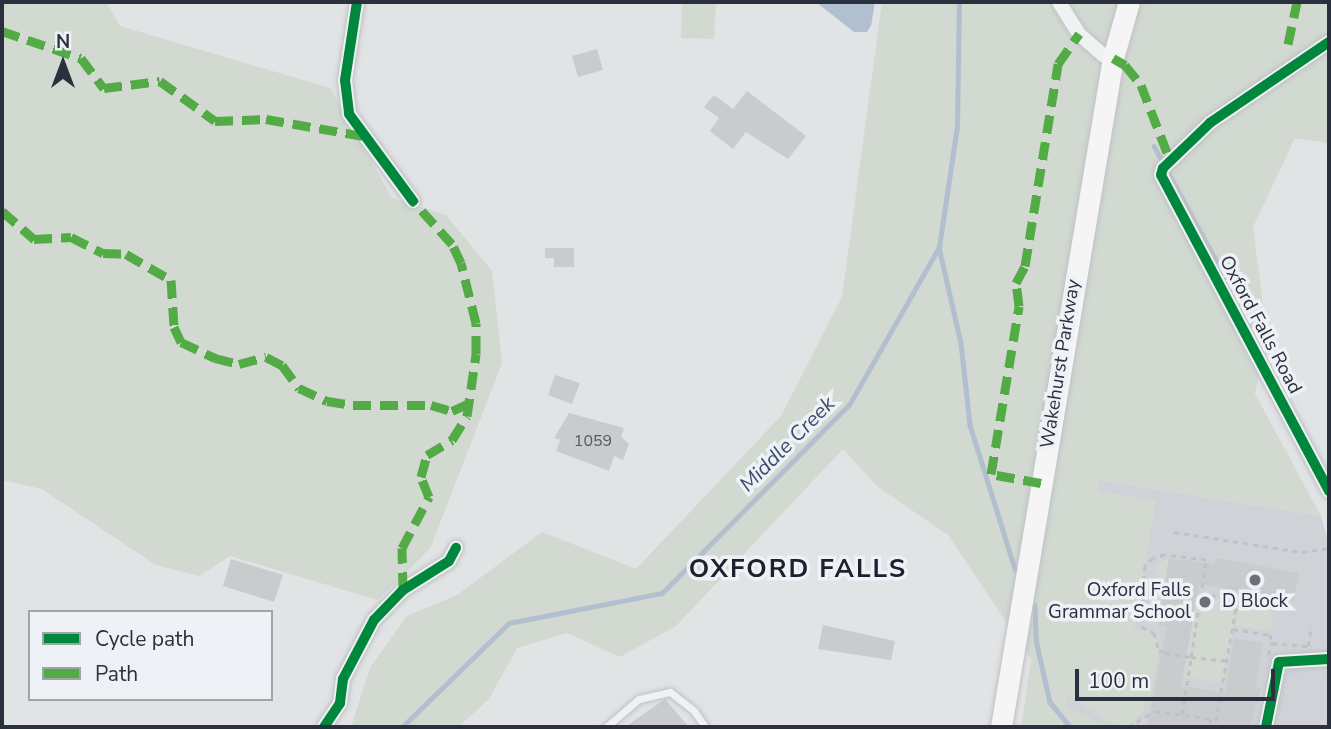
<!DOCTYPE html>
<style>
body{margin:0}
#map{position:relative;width:1331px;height:729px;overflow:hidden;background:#e1e3e5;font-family:"Nunito Sans",sans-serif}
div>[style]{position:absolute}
.built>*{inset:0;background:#d0d2d8}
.green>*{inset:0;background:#d1d9d1}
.water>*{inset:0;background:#b1bfce}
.stream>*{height:4.5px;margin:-2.25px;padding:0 2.25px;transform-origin:2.25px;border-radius:2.25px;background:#b1bfce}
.building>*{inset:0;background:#c9cbcd}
.path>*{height:2.5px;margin-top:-1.25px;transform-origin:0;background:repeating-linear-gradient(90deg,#c0c1c6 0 5px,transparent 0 10px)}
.roads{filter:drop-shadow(0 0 2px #bfc1c3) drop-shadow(0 0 2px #bfc1c3)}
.lane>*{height:7px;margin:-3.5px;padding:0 3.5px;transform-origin:3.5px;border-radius:3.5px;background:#f0f1f3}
.street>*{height:14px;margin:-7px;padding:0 7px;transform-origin:7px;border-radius:7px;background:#f0f1f3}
.primary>*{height:21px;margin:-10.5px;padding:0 10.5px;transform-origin:10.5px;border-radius:10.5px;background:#f5f5f6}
.quiet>*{height:9px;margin-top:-4.5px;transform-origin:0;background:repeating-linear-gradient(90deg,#53ab46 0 18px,transparent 0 27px)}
.cycleway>*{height:10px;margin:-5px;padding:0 5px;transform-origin:5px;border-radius:5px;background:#00873e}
.dots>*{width:19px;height:19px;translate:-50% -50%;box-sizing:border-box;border:4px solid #eef1f5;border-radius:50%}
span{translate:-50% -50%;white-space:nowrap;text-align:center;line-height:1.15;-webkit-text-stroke:7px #eef1f5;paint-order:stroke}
.number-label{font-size:16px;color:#525862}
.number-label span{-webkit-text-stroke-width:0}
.street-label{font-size:19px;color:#2a303d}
.poi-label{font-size:19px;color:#2a303d}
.right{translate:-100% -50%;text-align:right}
.water-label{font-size:21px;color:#384d6c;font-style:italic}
.district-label{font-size:26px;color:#1c212d;font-weight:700;letter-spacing:2px}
.frame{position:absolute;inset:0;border:4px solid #2a303d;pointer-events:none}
.legend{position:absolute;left:28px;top:610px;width:245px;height:91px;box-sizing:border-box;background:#eef1f5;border:2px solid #a0a4ab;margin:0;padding:9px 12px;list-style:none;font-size:21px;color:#2a303d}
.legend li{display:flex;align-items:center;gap:14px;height:35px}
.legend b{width:35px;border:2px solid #a0a4ab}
.north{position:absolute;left:28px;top:28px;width:70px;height:70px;-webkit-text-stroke:5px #eef1f5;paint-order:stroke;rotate:0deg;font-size:19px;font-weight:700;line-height:28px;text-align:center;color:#2a303d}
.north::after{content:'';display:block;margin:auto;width:24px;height:32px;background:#2a303d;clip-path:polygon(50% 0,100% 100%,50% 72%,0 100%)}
.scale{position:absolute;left:1075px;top:669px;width:200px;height:32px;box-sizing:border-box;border:4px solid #2a303d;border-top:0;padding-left:9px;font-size:21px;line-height:24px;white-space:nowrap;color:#2a303d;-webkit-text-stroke:5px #eef1f5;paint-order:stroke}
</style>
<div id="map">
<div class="built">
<div style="clip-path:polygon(1099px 480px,1321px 516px,1329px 545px,1328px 727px,1021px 727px,1072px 664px)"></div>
</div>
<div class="green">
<div style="clip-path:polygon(2px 2px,106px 2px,120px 26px,330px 88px,392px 198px,446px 215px,492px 271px,502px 363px,430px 549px,378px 600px,230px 556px,199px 576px,156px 565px,42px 489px,2px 480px)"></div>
<div style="clip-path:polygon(682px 2px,716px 2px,714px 39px,681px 38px)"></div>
<div style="clip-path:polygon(882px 2px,1329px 2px,1329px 143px,1295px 138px,1253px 227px,1267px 337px,1255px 394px,1321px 516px,1099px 480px,1098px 491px,1156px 500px,1134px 629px,1154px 633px,1160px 645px,1150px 705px,1143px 704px,1144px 711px,1126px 727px,1119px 727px,1067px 696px,1066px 707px,1110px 727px,1021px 727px,1031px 659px,948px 535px,878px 487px,843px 449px,676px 626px,620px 657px,567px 633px,517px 648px,489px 699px,458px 727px,351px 727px,370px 668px,407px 616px,457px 595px,542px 532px,636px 569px,781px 416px,842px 297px)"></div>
<div style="clip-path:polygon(1169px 558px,1158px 625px,1144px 623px,1158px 562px)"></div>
<div style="clip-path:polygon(1197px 596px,1237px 603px,1223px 683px,1184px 677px)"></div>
<div style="clip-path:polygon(1238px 604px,1271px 608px,1272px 631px,1235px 626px)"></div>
</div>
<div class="water">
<div style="clip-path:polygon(816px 2px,875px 2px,871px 26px,867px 32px,854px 32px)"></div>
</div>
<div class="stream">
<div style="left:1154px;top:146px;width:13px;rotate:61deg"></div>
<div style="left:1169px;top:174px;width:122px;rotate:61.5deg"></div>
<div style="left:939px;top:247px;width:98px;rotate:77.1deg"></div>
<div style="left:961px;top:343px;width:82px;rotate:83.7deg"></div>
<div style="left:970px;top:425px;width:151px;rotate:72.6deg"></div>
<div style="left:1035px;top:605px;width:35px;rotate:88deg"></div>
<div style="left:1036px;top:640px;width:64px;rotate:77.3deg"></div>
<div style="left:1050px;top:702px;width:32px;rotate:51deg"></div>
<div style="left:402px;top:727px;width:149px;rotate:-44.2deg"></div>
<div style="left:509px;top:623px;width:156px;rotate:-11.1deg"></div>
<div style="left:662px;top:593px;width:265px;rotate:-45.2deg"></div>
<div style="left:849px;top:405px;width:182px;rotate:-60.3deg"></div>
<div style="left:939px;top:247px;width:121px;rotate:-81.5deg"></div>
<div style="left:957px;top:127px;width:125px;rotate:-89.1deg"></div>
</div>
<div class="building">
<div style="clip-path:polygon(597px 49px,603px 70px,578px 77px,572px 56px)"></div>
<div style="clip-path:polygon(747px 91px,806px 136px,788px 159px,746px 132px,733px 149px,710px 131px,719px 118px,704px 107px,714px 95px,733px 109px)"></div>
<div style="clip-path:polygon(545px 248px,574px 248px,574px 267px,554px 267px,554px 258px,545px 258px)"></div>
<div style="clip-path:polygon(555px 375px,580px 383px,572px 404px,548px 395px)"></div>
<div style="clip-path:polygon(569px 413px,624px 428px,621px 437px,629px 444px,623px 460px,614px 456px,609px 471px,556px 451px,560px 440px,554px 438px)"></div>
<div style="clip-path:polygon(1169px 558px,1214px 564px,1216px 558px,1299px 573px,1294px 601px,1199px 584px,1181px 686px,1225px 693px,1234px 638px,1263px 643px,1256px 687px,1261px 688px,1250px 727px,1147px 727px,1167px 626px,1158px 625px)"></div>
<div style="clip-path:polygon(231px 559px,283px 575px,274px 602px,223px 586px)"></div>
<div style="clip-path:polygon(823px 625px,895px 641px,891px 660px,818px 649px)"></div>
<div style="clip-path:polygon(665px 699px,689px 727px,625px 727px)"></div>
</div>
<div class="path">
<div style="left:1174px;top:532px;width:130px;rotate:8.9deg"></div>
<div style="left:1302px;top:552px;width:27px;rotate:-8deg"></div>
<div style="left:1200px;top:594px;width:38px;rotate:7deg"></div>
<div style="left:1238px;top:599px;width:130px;rotate:100.2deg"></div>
<div style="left:1233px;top:629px;width:36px;rotate:9deg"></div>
<div style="left:1269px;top:635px;width:9px;rotate:54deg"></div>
<div style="left:1308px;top:646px;width:20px;rotate:-81deg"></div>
<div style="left:1268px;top:655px;width:13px;rotate:-72deg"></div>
<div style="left:1272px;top:643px;width:36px;rotate:5deg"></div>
<div style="left:1182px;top:715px;width:59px;rotate:-81.2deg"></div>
<div style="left:1191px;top:657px;width:98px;rotate:-81.2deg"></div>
<div style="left:1206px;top:560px;width:41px;rotate:-173deg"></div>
<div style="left:1165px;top:555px;width:12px;rotate:166deg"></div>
<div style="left:1153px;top:558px;width:11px;rotate:135deg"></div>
<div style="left:1145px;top:566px;width:61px;rotate:92.8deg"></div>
<div style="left:1142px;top:627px;width:13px;rotate:27deg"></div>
<div style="left:1154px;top:633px;width:18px;rotate:74deg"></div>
<div style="left:1159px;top:650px;width:7px;rotate:27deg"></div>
<div style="left:1165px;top:653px;width:26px;rotate:9deg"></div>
<div style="left:1191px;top:657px;width:36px;rotate:6deg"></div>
<div style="left:1128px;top:727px;width:31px;rotate:-31deg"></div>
<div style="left:1155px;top:711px;width:56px;rotate:8.3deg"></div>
<div style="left:1210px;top:719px;width:8px;rotate:83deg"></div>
</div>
<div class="roads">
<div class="lane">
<div style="left:606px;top:727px;width:43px;rotate:-40.3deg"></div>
<div style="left:639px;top:699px;width:32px;rotate:-13deg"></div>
<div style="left:670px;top:692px;width:31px;rotate:38deg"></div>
<div style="left:694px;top:711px;width:19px;rotate:55deg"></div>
</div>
<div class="street">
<div style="left:357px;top:2px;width:79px;rotate:98.7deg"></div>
<div style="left:345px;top:80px;width:34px;rotate:83deg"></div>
<div style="left:349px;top:114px;width:108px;rotate:53.7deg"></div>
<div style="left:1059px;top:2px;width:38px;rotate:58deg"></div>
<div style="left:1079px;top:34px;width:32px;rotate:41deg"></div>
<div style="left:1103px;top:55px;width:10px;rotate:17deg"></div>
<div style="left:1329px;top:42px;width:144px;rotate:145.8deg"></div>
<div style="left:1210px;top:123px;width:65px;rotate:136.2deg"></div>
<div style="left:1163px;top:168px;width:7px;rotate:106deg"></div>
<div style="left:1161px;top:175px;width:358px;rotate:62deg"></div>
<div style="left:324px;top:727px;width:29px;rotate:-56deg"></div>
<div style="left:340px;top:703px;width:24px;rotate:-83deg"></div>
<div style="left:343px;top:679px;width:67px;rotate:-62.3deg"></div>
<div style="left:374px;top:620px;width:42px;rotate:-46deg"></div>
<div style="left:403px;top:590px;width:54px;rotate:-32.2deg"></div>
<div style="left:449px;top:561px;width:15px;rotate:-62deg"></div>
<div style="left:1266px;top:727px;width:66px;rotate:-78.7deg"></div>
<div style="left:1279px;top:662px;width:50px;rotate:-3.4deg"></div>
</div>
<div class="primary">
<div style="left:1001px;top:727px;width:678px;rotate:-80.5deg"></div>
<div style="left:1113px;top:58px;width:58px;rotate:-74.1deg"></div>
</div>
</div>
<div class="quiet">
<div style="left:2px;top:31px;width:83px;rotate:18.9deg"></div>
<div style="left:81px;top:58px;width:38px;rotate:53deg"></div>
<div style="left:104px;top:88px;width:56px;rotate:-7.1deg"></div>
<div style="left:160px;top:81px;width:68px;rotate:36deg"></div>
<div style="left:215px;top:121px;width:51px;rotate:-2.2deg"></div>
<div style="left:266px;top:119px;width:98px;rotate:9.9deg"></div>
<div style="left:1288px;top:44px;width:43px;rotate:-77.9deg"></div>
<div style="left:1113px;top:58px;width:14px;rotate:30deg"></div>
<div style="left:1125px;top:65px;width:26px;rotate:51deg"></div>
<div style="left:1141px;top:85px;width:80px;rotate:68.9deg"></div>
<div style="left:2px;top:211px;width:43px;rotate:41.2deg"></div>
<div style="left:34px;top:239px;width:37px;rotate:-3deg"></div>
<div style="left:71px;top:237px;width:36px;rotate:27deg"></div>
<div style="left:103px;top:253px;width:23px;rotate:2deg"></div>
<div style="left:126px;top:254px;width:52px;rotate:30deg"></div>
<div style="left:171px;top:280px;width:47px;rotate:86.3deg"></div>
<div style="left:174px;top:327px;width:17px;rotate:65deg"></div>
<div style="left:181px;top:342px;width:38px;rotate:25deg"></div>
<div style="left:215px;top:358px;width:25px;rotate:14deg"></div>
<div style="left:239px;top:364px;width:28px;rotate:-15deg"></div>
<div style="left:266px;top:357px;width:18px;rotate:27deg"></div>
<div style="left:282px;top:365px;width:29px;rotate:54deg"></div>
<div style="left:299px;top:388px;width:31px;rotate:25deg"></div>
<div style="left:327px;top:401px;width:26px;rotate:9deg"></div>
<div style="left:353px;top:405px;width:78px"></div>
<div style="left:431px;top:405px;width:22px;rotate:16deg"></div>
<div style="left:452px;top:411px;width:19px;rotate:-25deg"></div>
<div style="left:1041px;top:483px;width:51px;rotate:-169.8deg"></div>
<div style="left:991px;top:474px;width:170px;rotate:-80.5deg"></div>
<div style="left:1019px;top:306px;width:23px;rotate:-97deg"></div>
<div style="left:1016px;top:283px;width:19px;rotate:-62deg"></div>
<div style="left:1025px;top:266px;width:205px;rotate:-80.7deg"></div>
<div style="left:1058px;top:64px;width:37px;rotate:-55deg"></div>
<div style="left:403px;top:590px;width:42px;rotate:-91.4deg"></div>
<div style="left:402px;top:548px;width:58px;rotate:-62.1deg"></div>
<div style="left:429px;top:497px;width:22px;rotate:-112deg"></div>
<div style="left:421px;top:477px;width:23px;rotate:-75deg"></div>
<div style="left:427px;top:455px;width:29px;rotate:-31deg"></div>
<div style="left:452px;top:440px;width:28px;rotate:-58deg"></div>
<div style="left:467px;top:416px;width:63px;rotate:-81.7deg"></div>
<div style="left:476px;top:354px;width:31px;rotate:-90deg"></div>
<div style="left:476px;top:323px;width:62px;rotate:-104deg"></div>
<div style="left:461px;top:263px;width:21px;rotate:-115deg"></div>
<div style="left:452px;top:244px;width:58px;rotate:-132.2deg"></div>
</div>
<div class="cycleway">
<div style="left:357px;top:2px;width:79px;rotate:98.7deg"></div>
<div style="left:345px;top:80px;width:34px;rotate:83deg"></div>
<div style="left:349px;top:114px;width:108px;rotate:53.7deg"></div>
<div style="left:1329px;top:42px;width:144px;rotate:145.8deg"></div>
<div style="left:1210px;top:123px;width:65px;rotate:136.2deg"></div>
<div style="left:1163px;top:168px;width:7px;rotate:106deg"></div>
<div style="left:1161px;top:175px;width:358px;rotate:62deg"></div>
<div style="left:324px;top:727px;width:29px;rotate:-56deg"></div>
<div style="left:340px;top:703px;width:24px;rotate:-83deg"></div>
<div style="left:343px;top:679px;width:67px;rotate:-62.3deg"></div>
<div style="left:374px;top:620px;width:42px;rotate:-46deg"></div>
<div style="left:403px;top:590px;width:54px;rotate:-32.2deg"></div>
<div style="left:449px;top:561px;width:15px;rotate:-62deg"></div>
<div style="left:1266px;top:727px;width:66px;rotate:-78.7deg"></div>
<div style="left:1279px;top:662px;width:50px;rotate:-3.4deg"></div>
</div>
<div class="dots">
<div style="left:1255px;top:580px;background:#6a6f78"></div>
<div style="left:1205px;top:602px;background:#6a6f78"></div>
</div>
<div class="number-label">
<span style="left:593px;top:441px">1059</span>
</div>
<div class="street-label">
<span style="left:1260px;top:325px;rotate:62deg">Oxford Falls Road</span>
<span style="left:1061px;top:364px;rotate:-81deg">Wakehurst Parkway</span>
</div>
<div class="poi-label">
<span class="right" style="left:1191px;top:602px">Oxford Falls<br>Grammar School</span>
<span style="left:1255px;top:602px">D Block</span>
</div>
<div class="water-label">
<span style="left:787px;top:444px;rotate:-45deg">Middle Creek</span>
</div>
<div class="district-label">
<span style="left:798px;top:569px">OXFORD FALLS</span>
</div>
<div class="frame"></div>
<ul class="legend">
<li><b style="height:9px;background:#00873e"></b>Cycle path</li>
<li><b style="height:9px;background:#53ab46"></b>Path</li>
</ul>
<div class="north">N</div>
<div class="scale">100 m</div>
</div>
